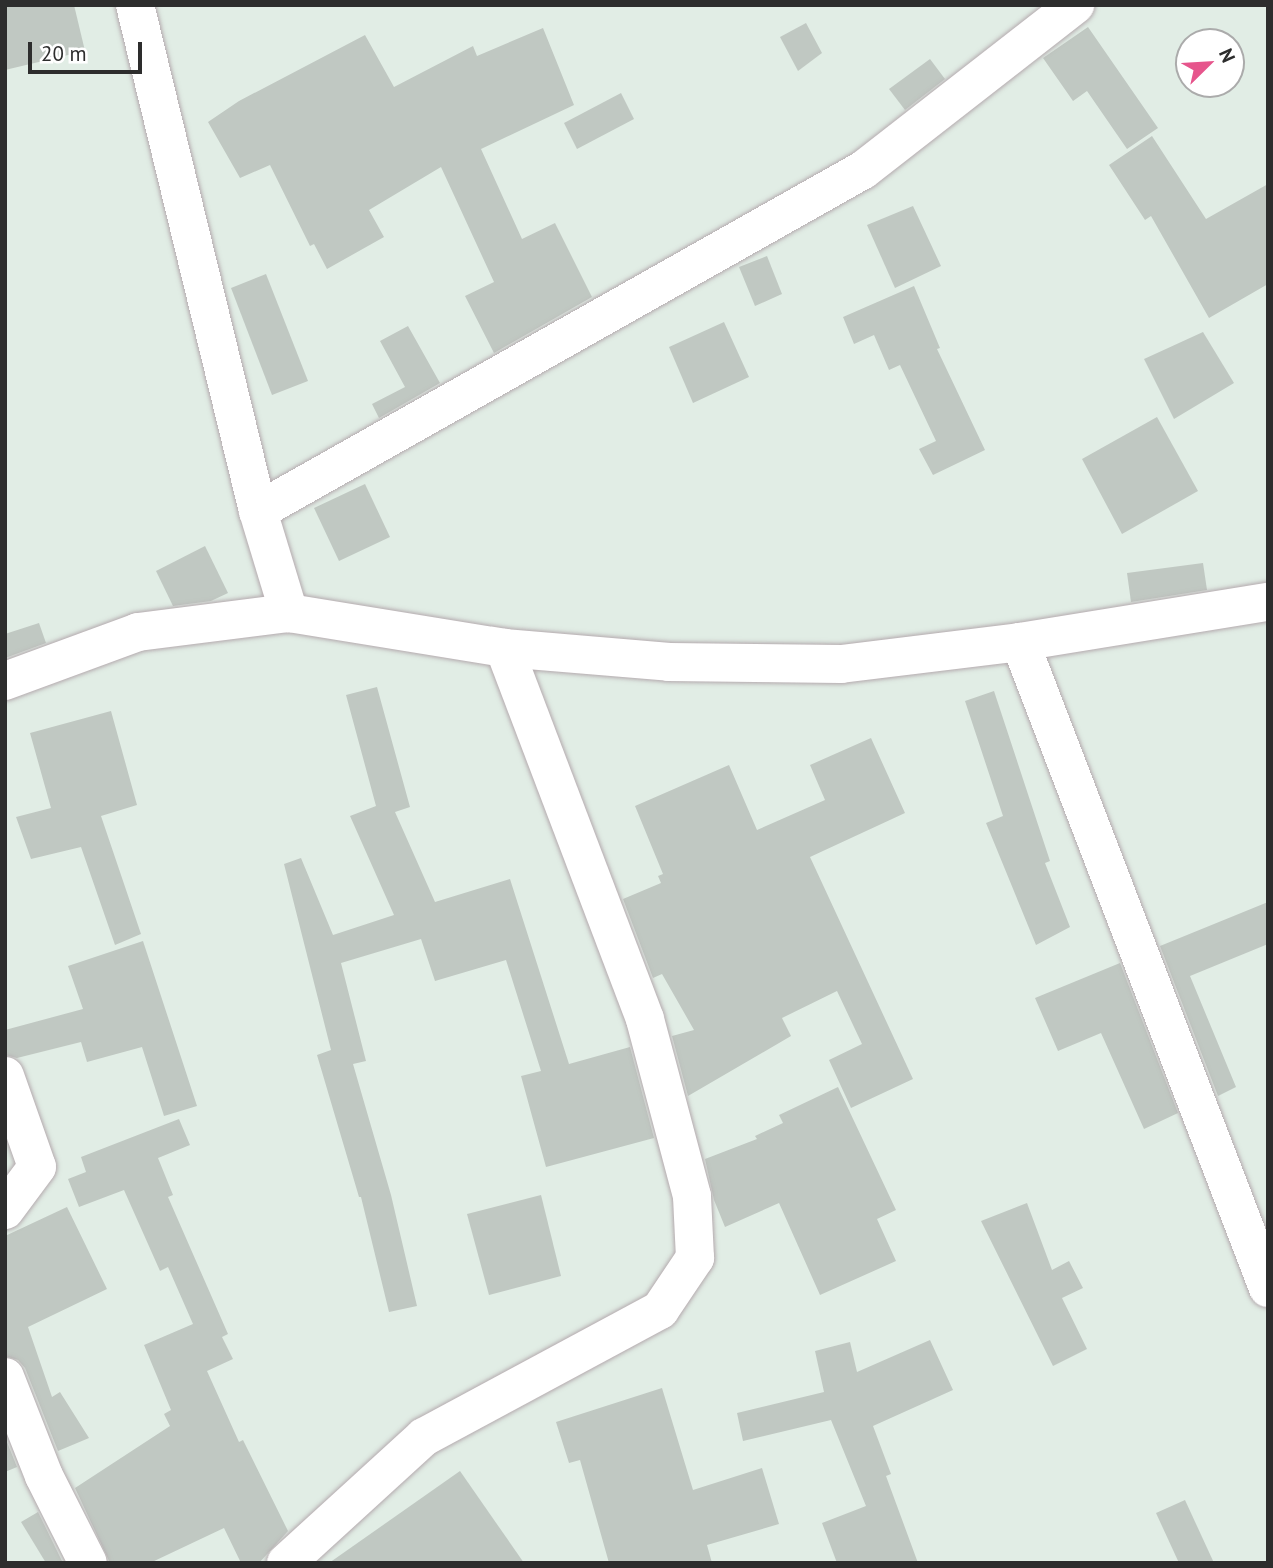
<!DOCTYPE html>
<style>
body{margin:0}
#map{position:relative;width:1273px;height:1568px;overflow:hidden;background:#e1ede5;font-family:"PT Sans",sans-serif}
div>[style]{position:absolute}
.building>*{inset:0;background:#c0c8c2}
.roads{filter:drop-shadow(0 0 2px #b4aaae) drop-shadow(0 0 2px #b4aaae)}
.street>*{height:38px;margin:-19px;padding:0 19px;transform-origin:19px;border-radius:19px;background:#fff}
span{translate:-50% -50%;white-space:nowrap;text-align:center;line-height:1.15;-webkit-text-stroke:7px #fff;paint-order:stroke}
.frame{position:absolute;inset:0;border:7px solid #2d2d2d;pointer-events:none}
.north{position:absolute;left:1175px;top:28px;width:70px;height:70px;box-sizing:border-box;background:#fff;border:2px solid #ababab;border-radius:50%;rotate:66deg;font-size:19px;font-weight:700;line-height:28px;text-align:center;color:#2d2d2d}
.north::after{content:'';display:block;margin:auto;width:24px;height:32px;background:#e6558c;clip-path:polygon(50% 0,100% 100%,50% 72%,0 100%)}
.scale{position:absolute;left:28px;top:42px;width:114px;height:32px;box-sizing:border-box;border:4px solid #2d2d2d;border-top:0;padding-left:9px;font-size:21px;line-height:24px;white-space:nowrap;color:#2d2d2d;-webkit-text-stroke:5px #fff;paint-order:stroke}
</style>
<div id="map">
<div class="building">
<div style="clip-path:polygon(5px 5px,74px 5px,85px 51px,5px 70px)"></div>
<div style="clip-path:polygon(806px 23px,822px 53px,798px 71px,780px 37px)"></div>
<div style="clip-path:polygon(1088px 27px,1158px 128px,1127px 149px,1087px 91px,1073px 101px,1043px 58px)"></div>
<div style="clip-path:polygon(543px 28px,574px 105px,481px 149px,522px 239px,555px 223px,592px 297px,494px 353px,465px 296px,494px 282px,441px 167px,369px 210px,384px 237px,327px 269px,314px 244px,310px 246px,270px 165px,240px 178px,208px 122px,239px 101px,365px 35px,394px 87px,473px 46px,477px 56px)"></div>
<div style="clip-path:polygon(930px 59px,945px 79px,905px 110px,889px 89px)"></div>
<div style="clip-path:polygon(621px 93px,634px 119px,577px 149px,564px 123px)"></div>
<div style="clip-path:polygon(1152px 136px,1206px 219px,1268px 184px,1268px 284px,1209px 318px,1151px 216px,1145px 220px,1109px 165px)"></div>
<div style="clip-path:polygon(913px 206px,941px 266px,895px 288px,867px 225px)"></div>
<div style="clip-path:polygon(767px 256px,782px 294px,755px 306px,739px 267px)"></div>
<div style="clip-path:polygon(266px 274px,308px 381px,272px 395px,231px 288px)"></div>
<div style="clip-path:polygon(914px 286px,940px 348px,937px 349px,985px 450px,933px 475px,919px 449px,936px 441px,900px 365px,889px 370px,874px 335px,854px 344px,843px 317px)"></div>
<div style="clip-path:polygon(724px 322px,749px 377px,693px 403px,669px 347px)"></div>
<div style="clip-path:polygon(408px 326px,440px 383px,379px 418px,372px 404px,405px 387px,380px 341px)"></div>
<div style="clip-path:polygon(1203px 332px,1234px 383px,1174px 419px,1144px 359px)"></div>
<div style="clip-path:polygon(1157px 417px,1198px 491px,1122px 534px,1082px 459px)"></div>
<div style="clip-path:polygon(365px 484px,390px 537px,339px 561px,314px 508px)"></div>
<div style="clip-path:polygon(205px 546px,228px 593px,211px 601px,173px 606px,156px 571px)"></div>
<div style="clip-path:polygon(1203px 563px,1207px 590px,1131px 602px,1127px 573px)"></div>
<div style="clip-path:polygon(39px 623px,46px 643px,5px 658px,5px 634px)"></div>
<div style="clip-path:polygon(377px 687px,410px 807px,395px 812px,435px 902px,510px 879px,569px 1064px,630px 1047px,654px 1138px,546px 1167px,521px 1076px,541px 1071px,506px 960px,435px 981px,421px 939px,341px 963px,366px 1061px,353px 1064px,391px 1195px,417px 1306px,389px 1312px,361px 1197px,359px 1197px,317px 1055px,331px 1050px,284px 864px,301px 858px,333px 935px,394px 915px,350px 816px,376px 806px,346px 695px)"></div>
<div style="clip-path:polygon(994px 691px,1050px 861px,1045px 863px,1070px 927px,1036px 945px,986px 823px,1003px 816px,965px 701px)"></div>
<div style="clip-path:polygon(111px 711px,137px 805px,101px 816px,141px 934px,115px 945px,81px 847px,31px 859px,16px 817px,51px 808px,30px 733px)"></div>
<div style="clip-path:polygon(871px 738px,905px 813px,810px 857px,913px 1079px,851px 1108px,829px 1060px,862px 1044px,837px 991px,782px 1018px,791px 1036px,688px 1096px,672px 1036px,694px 1030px,662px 974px,653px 978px,623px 899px,661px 883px,658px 876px,663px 874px,635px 806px,729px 765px,757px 830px,825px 800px,810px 765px)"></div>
<div style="clip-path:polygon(1268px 902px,1268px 944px,1190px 976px,1236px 1087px,1218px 1096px,1160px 946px)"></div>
<div style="clip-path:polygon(143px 941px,197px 1106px,164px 1116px,142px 1047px,87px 1062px,81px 1042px,17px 1058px,5px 1055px,5px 1030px,83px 1009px,68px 966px)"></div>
<div style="clip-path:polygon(1120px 963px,1178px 1113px,1144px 1129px,1101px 1033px,1058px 1051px,1035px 998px)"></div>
<div style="clip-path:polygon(838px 1087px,896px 1210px,877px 1219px,896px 1261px,820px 1295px,779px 1203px,725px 1227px,714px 1200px,705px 1159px,757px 1139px,755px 1136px,783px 1123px,779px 1115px)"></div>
<div style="clip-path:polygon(179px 1119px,190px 1145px,158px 1158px,173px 1195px,168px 1197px,228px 1334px,222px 1337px,233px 1359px,207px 1371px,239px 1442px,243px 1440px,288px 1531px,259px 1563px,241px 1563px,224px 1528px,150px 1563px,110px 1563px,75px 1488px,170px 1426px,164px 1414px,171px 1410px,144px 1345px,193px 1324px,168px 1267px,160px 1271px,124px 1190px,79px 1207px,68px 1179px,86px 1172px,81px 1157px)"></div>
<div style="clip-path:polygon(541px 1195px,561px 1276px,489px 1295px,467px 1214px)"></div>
<div style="clip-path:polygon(1027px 1203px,1052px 1270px,1069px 1261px,1083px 1288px,1062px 1298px,1087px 1349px,1053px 1366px,981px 1221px)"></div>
<div style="clip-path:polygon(67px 1207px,107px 1289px,28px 1327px,52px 1397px,60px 1392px,89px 1438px,58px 1451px,25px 1368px,18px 1360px,5px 1356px,5px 1236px)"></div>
<div style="clip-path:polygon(930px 1340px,953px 1390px,873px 1426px,891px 1474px,886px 1476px,918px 1563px,837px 1563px,822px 1523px,866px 1506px,831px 1420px,743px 1441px,737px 1413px,824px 1392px,815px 1351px,850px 1342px,857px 1372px)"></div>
<div style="clip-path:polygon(662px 1388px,693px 1490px,762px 1468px,779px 1524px,707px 1545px,712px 1563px,609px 1563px,580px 1460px,569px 1463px,556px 1422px)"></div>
<div style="clip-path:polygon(5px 1437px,17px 1467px,5px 1472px)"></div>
<div style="clip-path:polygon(460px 1471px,524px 1563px,329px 1563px)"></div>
<div style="clip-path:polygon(1185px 1500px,1214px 1563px,1179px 1563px,1156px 1513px)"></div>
<div style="clip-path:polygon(38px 1512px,63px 1563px,46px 1563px,21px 1522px)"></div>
</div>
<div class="roads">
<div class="street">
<div style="left:135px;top:5px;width:521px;rotate:76.34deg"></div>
<div style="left:258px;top:511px;width:107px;rotate:73.1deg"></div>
<div style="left:258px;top:511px;width:694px;rotate:-29.41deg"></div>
<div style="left:863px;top:170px;width:269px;rotate:-37.9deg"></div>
<div style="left:1020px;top:642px;width:692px;rotate:69deg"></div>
<div style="left:5px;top:681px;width:142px;rotate:-20.2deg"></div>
<div style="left:138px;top:632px;width:152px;rotate:-7.2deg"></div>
<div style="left:289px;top:613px;width:218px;rotate:9.2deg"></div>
<div style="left:504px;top:648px;width:166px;rotate:4.8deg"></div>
<div style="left:669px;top:662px;width:172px;rotate:0.7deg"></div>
<div style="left:841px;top:664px;width:180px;rotate:-7deg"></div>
<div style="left:1020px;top:642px;width:251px;rotate:-9.2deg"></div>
<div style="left:5px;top:1076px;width:96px;rotate:70.6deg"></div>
<div style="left:37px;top:1167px;width:54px;rotate:126.7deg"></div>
<div style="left:5px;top:1377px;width:106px;rotate:68.5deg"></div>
<div style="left:44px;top:1476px;width:97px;rotate:63.2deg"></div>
<div style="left:286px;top:1563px;width:187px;rotate:-42.4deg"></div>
<div style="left:424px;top:1437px;width:268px;rotate:-28.3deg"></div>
<div style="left:660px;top:1310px;width:63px;rotate:-56.1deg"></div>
<div style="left:695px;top:1258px;width:62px;rotate:-92.8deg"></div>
<div style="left:692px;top:1196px;width:183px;rotate:-104.9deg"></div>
<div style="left:645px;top:1019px;width:397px;rotate:-110.8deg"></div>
</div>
</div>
<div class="frame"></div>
<div class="north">N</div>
<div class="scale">20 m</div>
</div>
